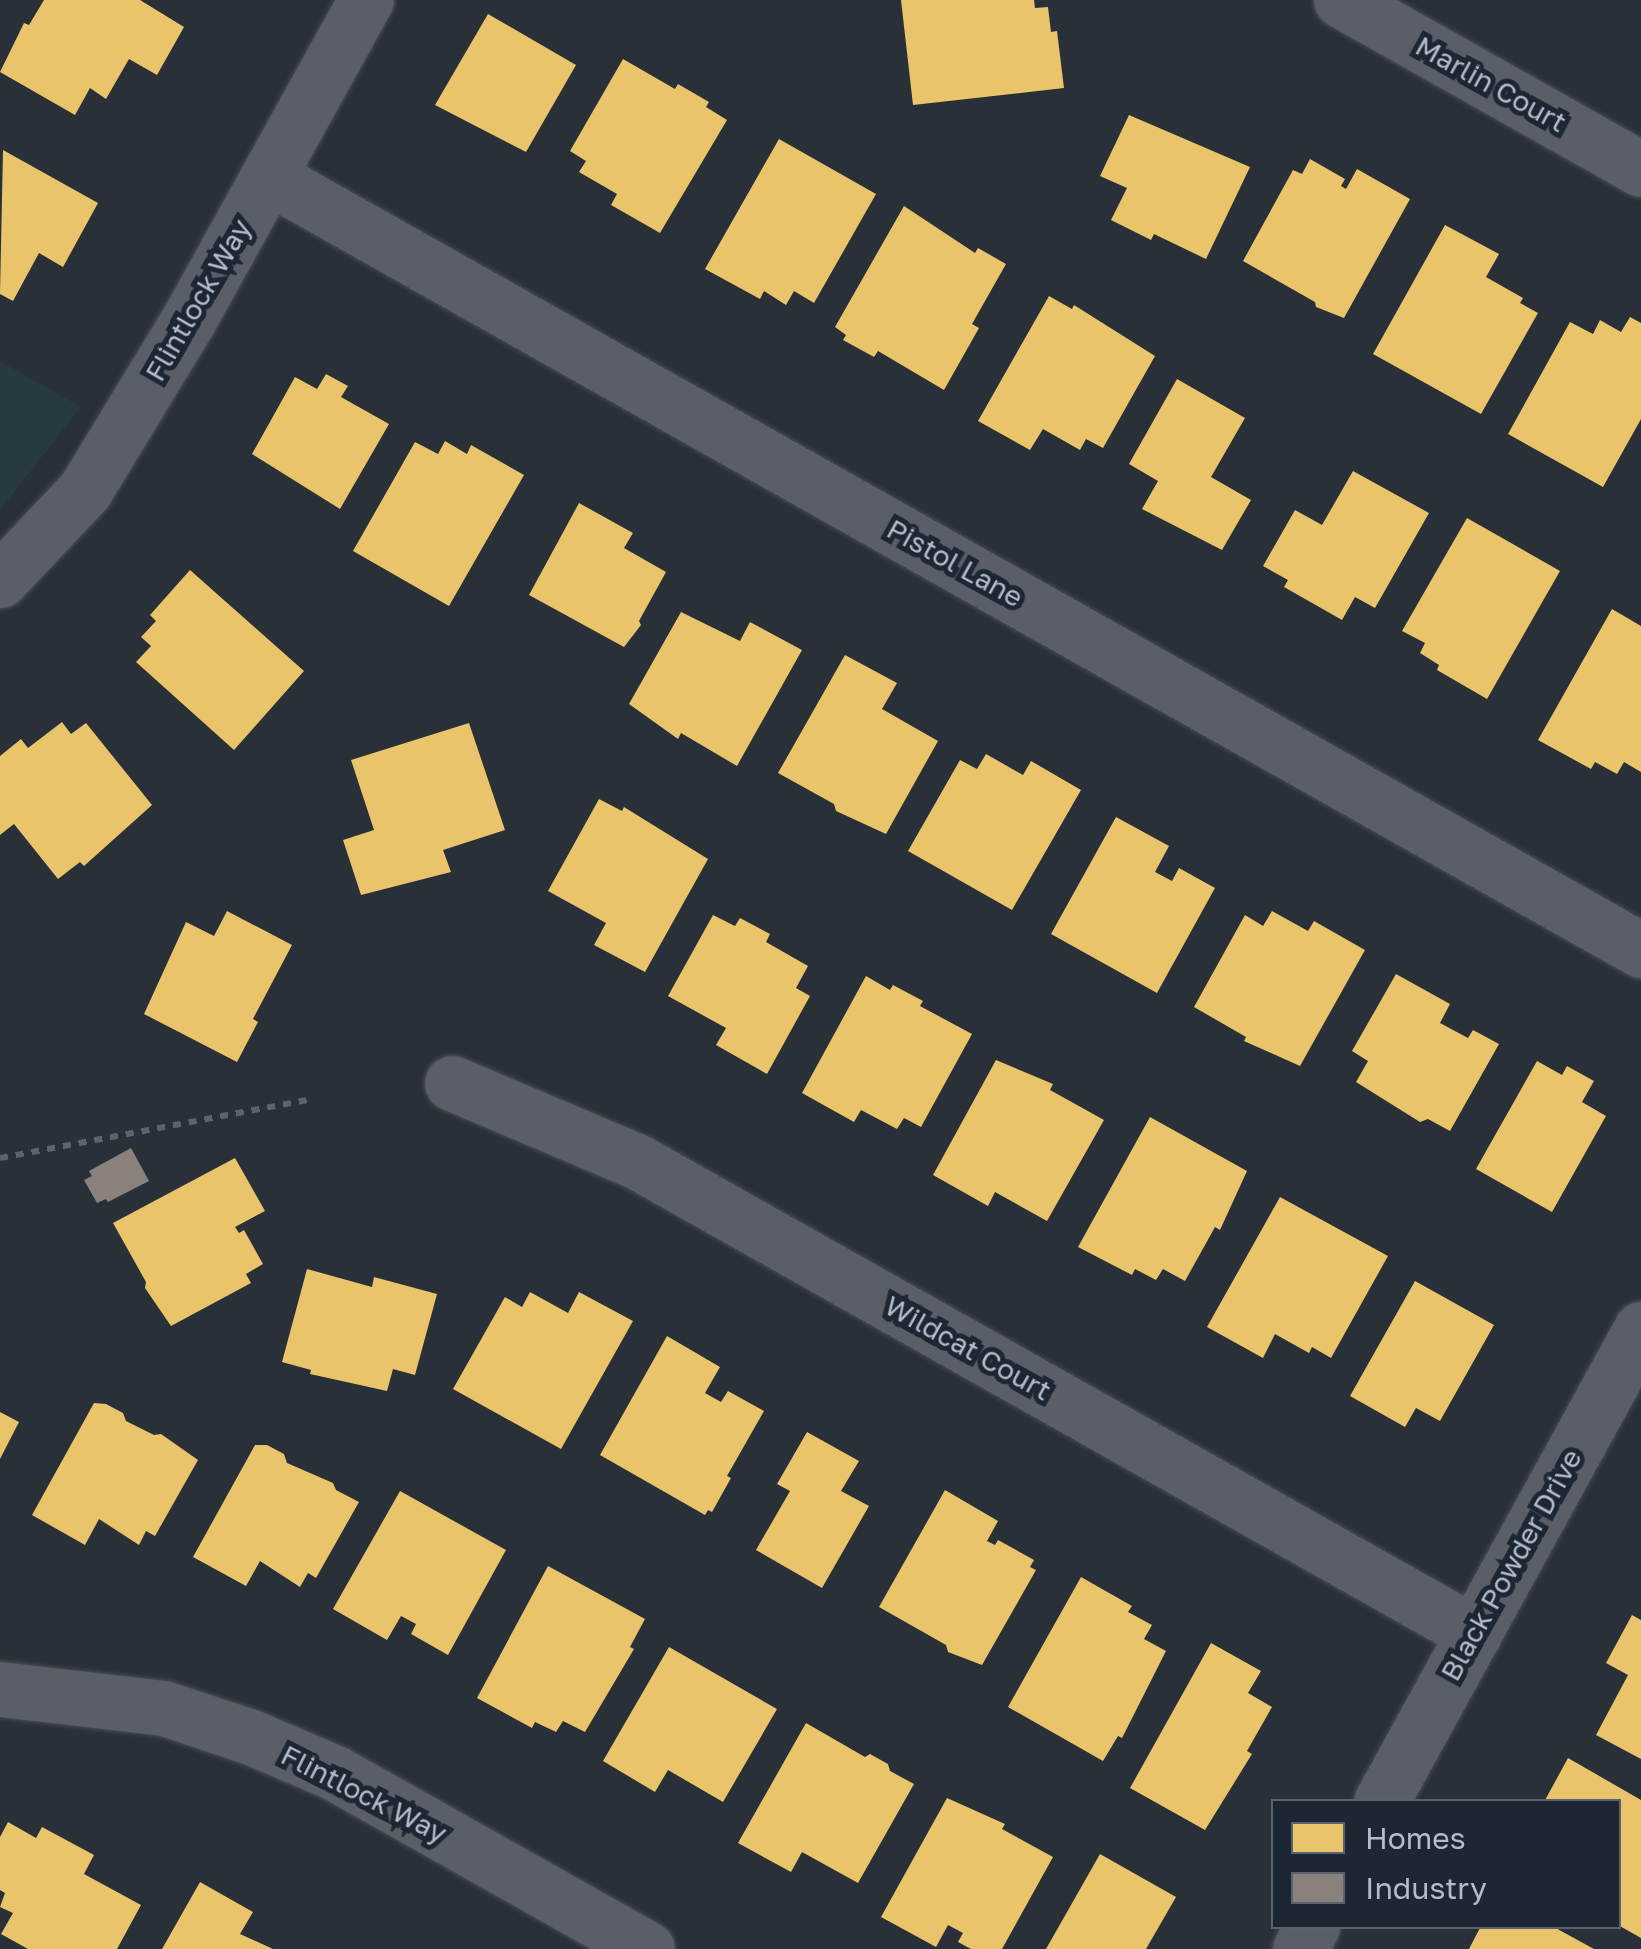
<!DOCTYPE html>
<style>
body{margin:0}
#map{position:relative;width:1641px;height:1949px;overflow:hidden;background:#2a3038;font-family:"Golos Text",sans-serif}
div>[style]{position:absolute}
.green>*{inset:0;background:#273a3e}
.homes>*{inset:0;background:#e9c46a}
.industry>*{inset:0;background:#8a817c}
.path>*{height:6px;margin-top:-3px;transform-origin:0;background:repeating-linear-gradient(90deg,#5d636a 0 8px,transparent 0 16px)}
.roads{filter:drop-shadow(0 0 2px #484c53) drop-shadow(0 0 2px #484c53)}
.minor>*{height:55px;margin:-27.5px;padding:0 27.5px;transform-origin:27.5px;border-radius:27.5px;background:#5a5e66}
span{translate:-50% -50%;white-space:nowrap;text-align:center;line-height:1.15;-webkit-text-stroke:10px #1d2633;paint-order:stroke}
.street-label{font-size:28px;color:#b4bcc9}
.legend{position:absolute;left:1271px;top:1799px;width:350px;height:130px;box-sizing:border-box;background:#1d2633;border:2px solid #59626f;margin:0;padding:12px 18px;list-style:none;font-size:30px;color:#b4bcc9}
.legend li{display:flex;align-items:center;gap:20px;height:50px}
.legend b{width:50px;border:2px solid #59626f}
</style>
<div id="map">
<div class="green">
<div style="clip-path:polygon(0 361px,81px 407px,0 510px)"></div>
</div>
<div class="homes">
<div style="clip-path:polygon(44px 0,140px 0,184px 27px,157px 75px,129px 59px,106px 99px,90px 88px,75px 115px,0 72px,24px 23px,29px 25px)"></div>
<div style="clip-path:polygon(901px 0,1034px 0,1035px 8px,1048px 7px,1051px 32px,1057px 31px,1064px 88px,913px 105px)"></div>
<div style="clip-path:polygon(488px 14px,576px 65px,526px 152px,435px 105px)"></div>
<div style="clip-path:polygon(623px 59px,675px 89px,678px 84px,709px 102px,706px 107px,727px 120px,660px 233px,611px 205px,617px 194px,579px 172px,586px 161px,570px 151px)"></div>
<div style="clip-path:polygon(1129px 115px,1250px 167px,1206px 259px,1154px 234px,1151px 240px,1111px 220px,1127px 188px,1100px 176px)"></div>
<div style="clip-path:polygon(779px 139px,876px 194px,814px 303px,794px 291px,786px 305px,764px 291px,760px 299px,705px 269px)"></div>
<div style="clip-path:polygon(3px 150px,98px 203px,63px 267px,39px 253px,13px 301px,0 294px)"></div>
<div style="clip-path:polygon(1310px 159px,1345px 179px,1341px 186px,1346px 189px,1357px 169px,1410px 199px,1344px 318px,1316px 307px,1315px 302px,1243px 261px,1293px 170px,1302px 174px)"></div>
<div style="clip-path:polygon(904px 206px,975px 253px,978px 248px,1006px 264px,972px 324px,979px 328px,944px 390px,878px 351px,874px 357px,843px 340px,846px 335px,835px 327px)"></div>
<div style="clip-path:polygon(1445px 225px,1499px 254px,1486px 277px,1523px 298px,1520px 303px,1538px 313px,1481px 414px,1373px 354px)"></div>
<div style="clip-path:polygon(1049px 296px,1072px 309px,1074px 305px,1155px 356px,1103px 448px,1086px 439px,1080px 450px,1043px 429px,1030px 450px,978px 421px)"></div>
<div style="clip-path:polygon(1630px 317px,1641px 323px,1641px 419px,1603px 487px,1508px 434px,1570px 322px,1593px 334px,1600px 320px,1621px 332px)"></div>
<div style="clip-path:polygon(326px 374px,348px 386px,341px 397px,389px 424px,340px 509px,252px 454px,295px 377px,317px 389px)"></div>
<div style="clip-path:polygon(1177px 379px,1245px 418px,1211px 477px,1251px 500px,1222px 550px,1142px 509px,1158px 481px,1129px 464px)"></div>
<div style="clip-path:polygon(445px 441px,467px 454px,471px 445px,524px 475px,449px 606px,353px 551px,415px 442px,438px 454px)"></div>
<div style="clip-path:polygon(1353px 471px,1429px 513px,1375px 608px,1355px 597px,1342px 620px,1284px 587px,1288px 580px,1263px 566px,1295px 510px,1322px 525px)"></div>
<div style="clip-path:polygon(579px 503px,633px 533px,624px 548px,666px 572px,639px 621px,641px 625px,624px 647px,529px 595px)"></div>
<div style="clip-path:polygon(1467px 518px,1560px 571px,1487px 699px,1437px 670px,1439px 665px,1420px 653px,1425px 643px,1402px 631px)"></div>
<div style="clip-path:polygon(190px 570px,304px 671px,234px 750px,136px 662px,151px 646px,141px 637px,156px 621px,150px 615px)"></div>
<div style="clip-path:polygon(1612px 609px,1641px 626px,1641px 772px,1624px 762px,1617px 774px,1595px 762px,1591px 769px,1538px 740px)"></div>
<div style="clip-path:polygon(681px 612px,740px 641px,750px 622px,802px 650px,737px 766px,681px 733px,678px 739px,629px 704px)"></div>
<div style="clip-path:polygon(845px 655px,897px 683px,882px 709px,938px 741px,886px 834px,836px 811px,834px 804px,778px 773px)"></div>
<div style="clip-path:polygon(62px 722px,71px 734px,86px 723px,152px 805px,84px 866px,80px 862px,58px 879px,14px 824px,0 835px,0 756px,21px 739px,28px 748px)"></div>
<div style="clip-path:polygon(469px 723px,505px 830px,443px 850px,451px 872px,361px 895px,343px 840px,374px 830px,351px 760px)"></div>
<div style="clip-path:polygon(986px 754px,1023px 775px,1031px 761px,1081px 790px,1012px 910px,908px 851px,960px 760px,977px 769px)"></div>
<div style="clip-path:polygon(599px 799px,622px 811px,624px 807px,708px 859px,645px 972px,594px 945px,606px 923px,548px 891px)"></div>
<div style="clip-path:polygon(1116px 817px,1169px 846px,1155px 872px,1172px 881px,1179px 868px,1215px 888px,1157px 993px,1051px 934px)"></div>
<div style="clip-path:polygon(227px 911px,292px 945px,253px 1019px,258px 1022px,237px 1062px,144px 1014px,186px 922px,214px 936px)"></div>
<div style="clip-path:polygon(1272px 911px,1308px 931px,1314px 921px,1365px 950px,1300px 1066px,1244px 1041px,1246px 1037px,1194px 1007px,1245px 915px,1263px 926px)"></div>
<div style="clip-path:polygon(713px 915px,735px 926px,740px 918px,770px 934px,766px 942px,808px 966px,796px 988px,810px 996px,767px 1074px,716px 1045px,726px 1028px,668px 996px)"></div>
<div style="clip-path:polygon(1396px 974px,1450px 1004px,1440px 1023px,1468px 1038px,1473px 1030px,1499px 1044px,1450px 1131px,1428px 1119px,1420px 1122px,1356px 1082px,1368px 1061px,1352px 1051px)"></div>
<div style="clip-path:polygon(866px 976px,890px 990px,893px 985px,923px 1001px,920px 1006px,972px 1034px,921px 1127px,904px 1118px,897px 1129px,861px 1110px,854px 1122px,802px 1093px)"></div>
<div style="clip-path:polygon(996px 1060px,1053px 1084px,1050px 1090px,1104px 1120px,1047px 1221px,995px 1192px,988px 1206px,933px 1175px)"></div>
<div style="clip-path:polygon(1537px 1061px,1562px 1075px,1567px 1066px,1594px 1081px,1582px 1102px,1606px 1116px,1552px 1212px,1476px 1169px)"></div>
<div style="clip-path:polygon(1150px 1117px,1247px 1171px,1220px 1230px,1215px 1227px,1185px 1281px,1163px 1269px,1156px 1280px,1135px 1269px,1132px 1275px,1078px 1247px)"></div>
<div style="clip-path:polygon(235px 1158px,265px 1211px,235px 1227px,239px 1233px,244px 1230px,263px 1264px,246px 1274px,251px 1283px,171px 1326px,145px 1288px,146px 1282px,113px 1223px)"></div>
<div style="clip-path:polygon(1280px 1197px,1388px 1256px,1331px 1358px,1312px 1347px,1309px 1353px,1275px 1334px,1263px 1358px,1207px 1327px)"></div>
<div style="clip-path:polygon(307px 1269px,372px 1287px,374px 1277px,437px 1294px,415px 1375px,393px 1369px,387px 1391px,310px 1374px,311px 1370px,282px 1362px)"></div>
<div style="clip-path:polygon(1415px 1281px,1494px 1325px,1440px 1421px,1416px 1408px,1405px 1427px,1350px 1396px)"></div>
<div style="clip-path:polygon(530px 1292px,568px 1313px,579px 1292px,633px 1321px,561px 1449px,453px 1389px,505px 1297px,522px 1307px)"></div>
<div style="clip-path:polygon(667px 1336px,720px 1367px,705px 1393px,721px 1402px,728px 1391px,764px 1411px,727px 1476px,731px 1478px,712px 1512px,708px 1510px,705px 1515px,600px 1455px)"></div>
<div style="clip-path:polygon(94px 1403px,106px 1404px,123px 1413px,126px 1421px,154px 1435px,161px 1434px,198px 1460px,155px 1536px,146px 1531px,139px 1545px,99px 1519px,85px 1545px,32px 1515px)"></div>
<div style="clip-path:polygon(0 1412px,19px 1422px,0 1459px)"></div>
<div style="clip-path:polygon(807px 1432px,859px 1461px,841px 1491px,869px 1506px,822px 1588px,756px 1550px,790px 1491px,777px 1484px)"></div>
<div style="clip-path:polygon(255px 1445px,267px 1445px,284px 1454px,287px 1463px,333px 1483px,336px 1490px,359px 1502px,316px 1578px,308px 1573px,300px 1587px,260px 1561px,246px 1586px,193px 1557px)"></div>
<div style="clip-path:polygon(945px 1490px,998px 1521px,987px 1541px,995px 1545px,998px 1540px,1034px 1560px,1030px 1567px,1036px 1570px,982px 1665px,948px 1652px,946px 1645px,879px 1607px)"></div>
<div style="clip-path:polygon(400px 1491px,506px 1550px,448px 1655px,411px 1634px,416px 1624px,401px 1616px,387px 1640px,333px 1609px)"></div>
<div style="clip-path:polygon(548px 1566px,645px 1619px,630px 1647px,634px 1649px,585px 1732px,563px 1721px,556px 1732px,535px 1722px,532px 1728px,477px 1698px)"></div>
<div style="clip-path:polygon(1081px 1577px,1132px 1606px,1128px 1612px,1152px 1625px,1144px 1639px,1166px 1651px,1122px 1738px,1118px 1736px,1103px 1761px,1008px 1707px)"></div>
<div style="clip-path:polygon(1632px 1615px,1641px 1620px,1641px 1759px,1596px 1735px,1628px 1675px,1606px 1663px)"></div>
<div style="clip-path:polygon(1211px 1643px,1261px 1671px,1248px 1693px,1272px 1707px,1247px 1751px,1252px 1754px,1205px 1830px,1130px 1788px)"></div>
<div style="clip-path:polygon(669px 1647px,777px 1709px,723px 1802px,668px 1770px,655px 1792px,603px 1761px)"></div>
<div style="clip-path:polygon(806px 1723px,865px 1757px,870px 1754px,888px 1764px,890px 1771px,914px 1784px,858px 1883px,802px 1852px,791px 1872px,738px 1843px)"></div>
<div style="clip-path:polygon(1568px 1758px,1641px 1800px,1641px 1938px,1618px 1925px,1618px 1802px,1544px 1802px)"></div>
<div style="clip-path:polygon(947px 1798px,1005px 1824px,1002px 1829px,1053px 1857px,1002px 1949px,971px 1949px,958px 1942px,963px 1933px,948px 1925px,936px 1947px,881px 1917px)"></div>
<div style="clip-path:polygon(8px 1822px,36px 1838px,42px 1827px,94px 1855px,84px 1874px,141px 1905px,117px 1949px,28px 1949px,1px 1934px,13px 1913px,0 1907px,5px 1893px,0 1890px,0 1837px)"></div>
<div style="clip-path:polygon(1100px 1854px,1176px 1897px,1146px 1949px,1046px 1949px)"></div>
<div style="clip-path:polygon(200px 1882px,253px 1912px,240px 1934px,273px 1949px,162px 1949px)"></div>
<div style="clip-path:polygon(1481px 1926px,1552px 1926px,1594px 1949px,1469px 1949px)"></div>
</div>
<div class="industry">
<div style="clip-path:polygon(131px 1148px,149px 1181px,108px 1202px,106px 1199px,97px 1203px,84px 1180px,92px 1176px,89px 1171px)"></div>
</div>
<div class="path">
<div style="left:0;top:1158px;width:318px;rotate:-10.7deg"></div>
</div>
<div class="roads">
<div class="minor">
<div style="left:1341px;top:0;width:344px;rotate:29.4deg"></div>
<div style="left:269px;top:177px;width:1575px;rotate:29.4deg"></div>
<div style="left:0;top:580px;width:124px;rotate:-46.6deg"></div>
<div style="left:85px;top:490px;width:200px;rotate:-58.7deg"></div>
<div style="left:189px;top:319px;width:365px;rotate:-61deg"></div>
<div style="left:452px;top:1083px;width:202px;rotate:23deg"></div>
<div style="left:638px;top:1162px;width:960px;rotate:29.4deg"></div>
<div style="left:0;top:1689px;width:165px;rotate:6.6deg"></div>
<div style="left:164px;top:1708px;width:92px;rotate:18.4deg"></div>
<div style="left:251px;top:1737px;width:91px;rotate:23.2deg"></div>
<div style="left:335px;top:1773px;width:358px;rotate:29.4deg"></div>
<div style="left:1381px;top:1802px;width:540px;rotate:-61.2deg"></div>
<div style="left:1300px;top:1949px;width:26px;rotate:-62deg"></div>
</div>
</div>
<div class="street-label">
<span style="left:1491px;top:84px;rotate:29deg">Marlin Court</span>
<span style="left:198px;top:300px;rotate:-60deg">Flintlock Way</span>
<span style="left:955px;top:563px;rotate:29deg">Pistol Lane</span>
<span style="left:968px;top:1348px;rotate:29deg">Wildcat Court</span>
<span style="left:1511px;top:1565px;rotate:-61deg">Black Powder Drive</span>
<span style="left:364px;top:1794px;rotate:27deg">Flintlock Way</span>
</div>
<ul class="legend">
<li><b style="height:28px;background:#e9c46a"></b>Homes</li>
<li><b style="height:28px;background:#8a817c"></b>Industry</li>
</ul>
</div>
